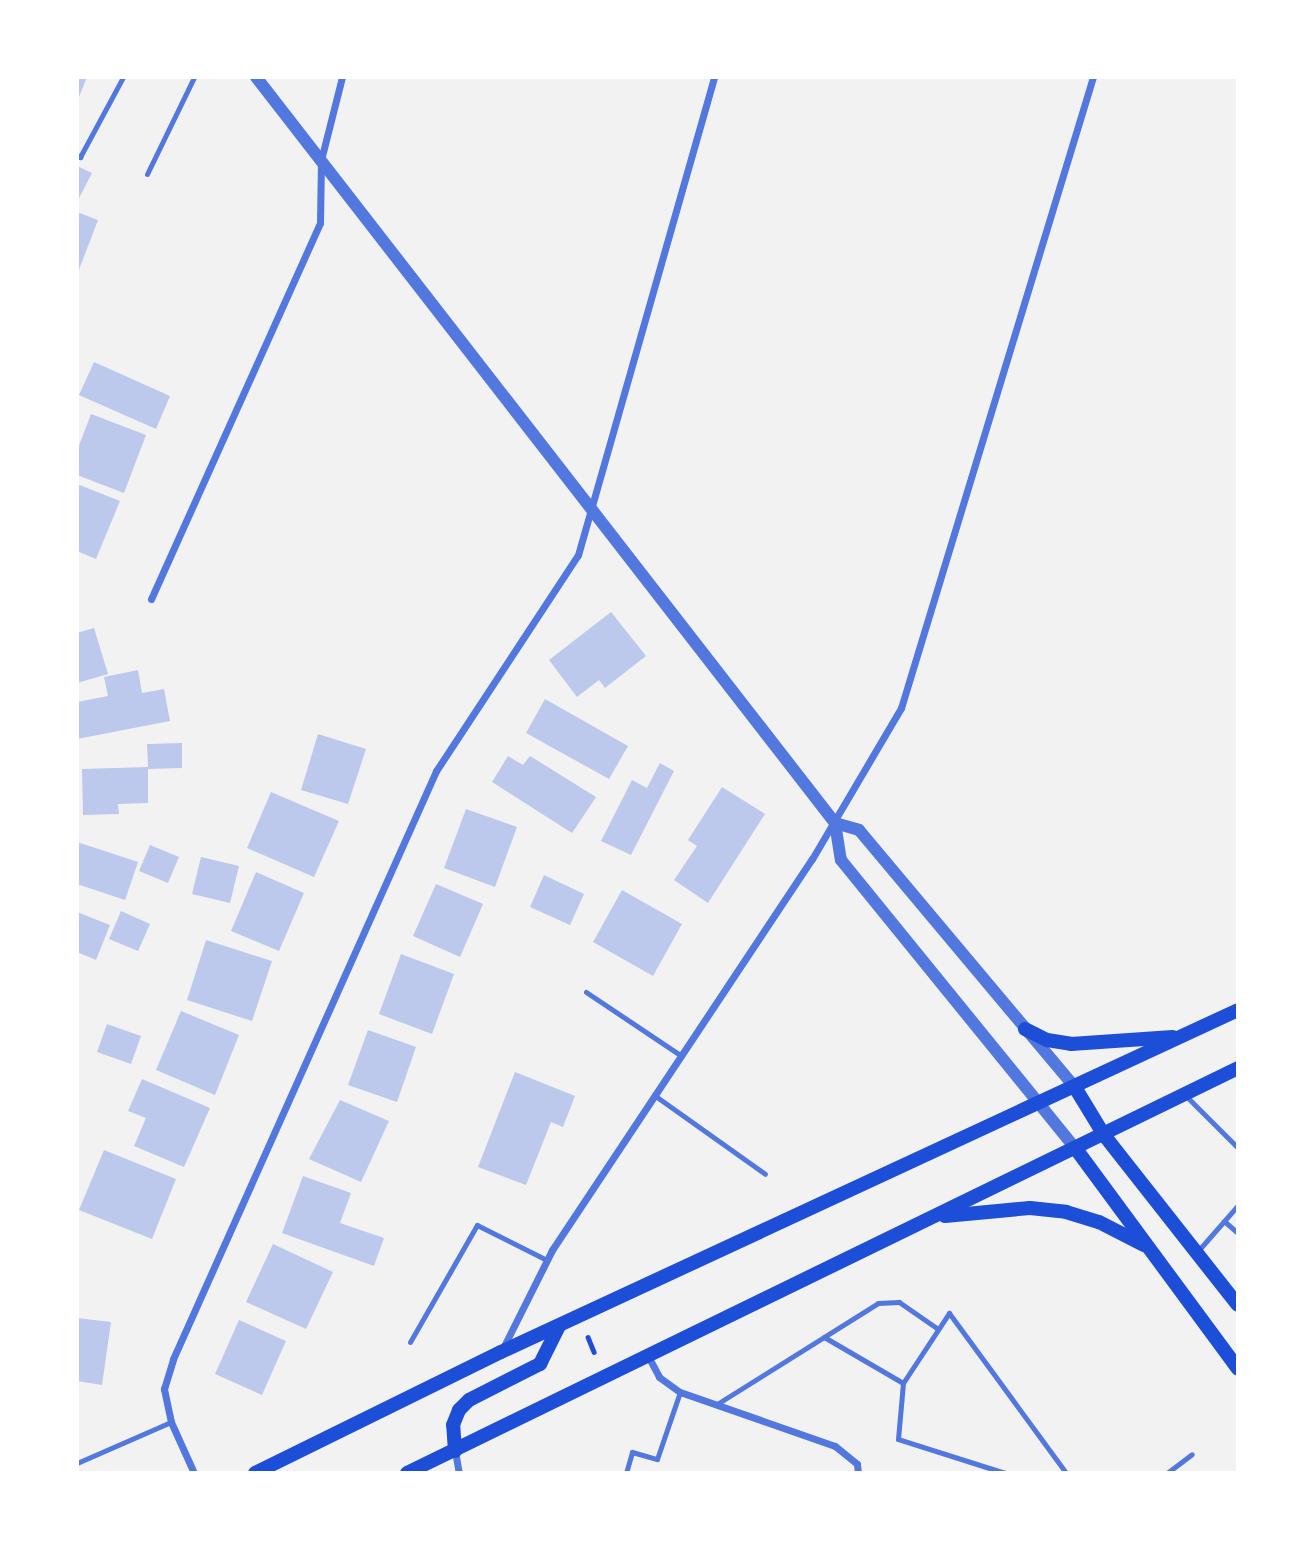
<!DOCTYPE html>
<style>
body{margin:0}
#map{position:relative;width:1315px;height:1550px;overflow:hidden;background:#f2f2f2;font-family:"Golos Text",sans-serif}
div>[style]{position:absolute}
.building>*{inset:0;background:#bdc9ec}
.path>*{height:4.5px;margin:-2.25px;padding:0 2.25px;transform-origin:2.25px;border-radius:2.25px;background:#1d4ed8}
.service>*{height:5px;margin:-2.5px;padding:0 2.5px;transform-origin:2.5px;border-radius:2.5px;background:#5277de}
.minor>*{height:7px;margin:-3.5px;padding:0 3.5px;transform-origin:3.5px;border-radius:3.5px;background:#5277de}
.tertiary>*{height:12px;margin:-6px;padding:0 6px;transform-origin:6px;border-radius:6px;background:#5277de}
.secondary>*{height:14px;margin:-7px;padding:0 7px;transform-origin:7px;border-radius:7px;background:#1d4ed8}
span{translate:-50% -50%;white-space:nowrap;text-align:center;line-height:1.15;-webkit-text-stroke:7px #fff;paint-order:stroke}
.frame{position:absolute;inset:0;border:79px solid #fff;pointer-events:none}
</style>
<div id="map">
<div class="building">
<div style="clip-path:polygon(77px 77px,87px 77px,77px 102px)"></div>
<div style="clip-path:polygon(77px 166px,92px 173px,77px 202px)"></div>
<div style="clip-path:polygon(77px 212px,98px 220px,77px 275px)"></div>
<div style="clip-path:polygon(94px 362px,170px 396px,156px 429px,79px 395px)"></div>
<div style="clip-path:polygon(91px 414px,146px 435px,124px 493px,77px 475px,77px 451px)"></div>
<div style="clip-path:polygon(77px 484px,120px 501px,96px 559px,77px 551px)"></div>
<div style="clip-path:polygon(611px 612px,646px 656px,605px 688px,599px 680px,577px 697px,549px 660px)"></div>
<div style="clip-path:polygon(94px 628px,108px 674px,77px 683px,77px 633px)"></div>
<div style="clip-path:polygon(138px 670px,142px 693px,164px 689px,170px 721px,77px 739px,77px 702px,108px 696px,104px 677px)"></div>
<div style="clip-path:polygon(545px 699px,628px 746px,609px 779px,526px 733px)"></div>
<div style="clip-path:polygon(318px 734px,366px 749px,348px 804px,301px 790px)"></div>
<div style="clip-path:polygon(182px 743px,182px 768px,148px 769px,148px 803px,118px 804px,119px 814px,83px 815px,82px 769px,148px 767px,147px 744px)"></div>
<div style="clip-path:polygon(508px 756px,523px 765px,530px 756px,596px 797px,572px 833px,492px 782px)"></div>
<div style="clip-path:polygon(660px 763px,674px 771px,631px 855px,601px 841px,632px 780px,647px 788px)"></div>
<div style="clip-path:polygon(722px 787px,765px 814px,708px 903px,674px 880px,697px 846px,688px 840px)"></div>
<div style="clip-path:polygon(271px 792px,339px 821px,314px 877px,247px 848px)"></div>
<div style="clip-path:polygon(466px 809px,517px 827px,495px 887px,444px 868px)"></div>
<div style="clip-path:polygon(77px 842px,138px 862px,125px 900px,77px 884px)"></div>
<div style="clip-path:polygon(150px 845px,179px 857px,168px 883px,139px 871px)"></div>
<div style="clip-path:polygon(201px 857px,239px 866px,230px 903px,192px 894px)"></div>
<div style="clip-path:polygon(256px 872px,304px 893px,279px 951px,231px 931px)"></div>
<div style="clip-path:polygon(544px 875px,584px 894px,570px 925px,530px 907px)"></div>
<div style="clip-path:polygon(436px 884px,483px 904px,460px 957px,413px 936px)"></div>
<div style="clip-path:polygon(622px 890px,682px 924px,653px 976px,593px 942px)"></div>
<div style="clip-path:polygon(121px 911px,150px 924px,138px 951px,109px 939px)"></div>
<div style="clip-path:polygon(77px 912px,110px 925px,96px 960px,77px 952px)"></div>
<div style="clip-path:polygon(206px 940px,272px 961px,252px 1021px,187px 1000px)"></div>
<div style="clip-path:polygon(401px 954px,454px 974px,432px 1034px,379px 1014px)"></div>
<div style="clip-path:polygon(181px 1011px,239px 1035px,215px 1095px,156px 1070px)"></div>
<div style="clip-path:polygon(107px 1024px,141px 1036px,131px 1064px,97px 1052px)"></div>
<div style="clip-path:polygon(368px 1030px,416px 1047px,397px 1102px,348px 1085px)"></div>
<div style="clip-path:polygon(515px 1072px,575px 1096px,563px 1127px,551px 1122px,526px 1185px,478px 1167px)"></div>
<div style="clip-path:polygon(142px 1079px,210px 1108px,184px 1167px,134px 1146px,146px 1118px,128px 1111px)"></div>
<div style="clip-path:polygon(340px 1100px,389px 1121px,361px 1182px,309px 1159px)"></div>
<div style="clip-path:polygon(104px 1150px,176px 1179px,152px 1239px,79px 1210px)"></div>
<div style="clip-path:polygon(303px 1176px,351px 1193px,340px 1223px,384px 1238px,374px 1266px,282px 1233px)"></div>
<div style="clip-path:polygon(273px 1244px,333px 1272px,306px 1329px,246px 1302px)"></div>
<div style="clip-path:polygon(77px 1318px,111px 1322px,102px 1385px,77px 1381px)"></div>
<div style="clip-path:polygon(239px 1320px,286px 1341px,262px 1395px,215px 1374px)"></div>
</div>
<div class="path">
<div style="left:588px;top:1337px;width:16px;rotate:68deg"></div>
</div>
<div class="service">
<div style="left:77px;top:155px;width:4px;rotate:34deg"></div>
<div style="left:80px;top:157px;width:91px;rotate:-61.7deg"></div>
<div style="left:147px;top:174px;width:108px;rotate:-64.1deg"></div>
<div style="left:586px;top:992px;width:113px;rotate:33.8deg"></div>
<div style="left:654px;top:1095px;width:136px;rotate:35.4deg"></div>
<div style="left:1186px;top:1096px;width:74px;rotate:45deg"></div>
<div style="left:1224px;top:1221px;width:18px;rotate:41deg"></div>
<div style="left:1197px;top:1252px;width:62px;rotate:-48.9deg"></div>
<div style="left:824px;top:1337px;width:91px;rotate:30.2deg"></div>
<div style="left:410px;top:1342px;width:135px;rotate:-60.2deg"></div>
<div style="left:477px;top:1225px;width:78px;rotate:26.6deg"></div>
<div style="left:717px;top:1404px;width:190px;rotate:-32.1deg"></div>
<div style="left:878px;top:1303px;width:21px;rotate:-3deg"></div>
<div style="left:899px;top:1302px;width:47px;rotate:34.7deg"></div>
<div style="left:77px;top:1463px;width:103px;rotate:-23.6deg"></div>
<div style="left:626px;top:1473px;width:22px;rotate:-74deg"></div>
<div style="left:632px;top:1452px;width:26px;rotate:16deg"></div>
<div style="left:657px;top:1459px;width:71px;rotate:-71.1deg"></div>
<div style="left:1005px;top:1473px;width:112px;rotate:-162.4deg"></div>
<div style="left:898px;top:1439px;width:56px;rotate:-84.9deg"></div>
<div style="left:903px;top:1383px;width:84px;rotate:-56.7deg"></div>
<div style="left:949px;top:1313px;width:198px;rotate:53.8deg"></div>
<div style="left:1167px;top:1473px;width:31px;rotate:-37deg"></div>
</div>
<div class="minor">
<div style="left:151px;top:599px;width:412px;rotate:-65.8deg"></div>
<div style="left:320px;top:223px;width:63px;rotate:-89.1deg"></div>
<div style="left:321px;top:160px;width:86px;rotate:-75.8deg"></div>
<div style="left:503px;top:1348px;width:110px;rotate:-63.4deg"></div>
<div style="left:552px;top:1250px;width:470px;rotate:-56.4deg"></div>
<div style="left:812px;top:859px;width:175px;rotate:-59.5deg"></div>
<div style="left:901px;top:708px;width:660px;rotate:-73.08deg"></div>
<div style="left:648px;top:1356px;width:24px;rotate:62deg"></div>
<div style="left:659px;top:1377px;width:26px;rotate:36deg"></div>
<div style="left:680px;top:1392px;width:164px;rotate:19.2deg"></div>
<div style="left:835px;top:1446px;width:28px;rotate:39deg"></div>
<div style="left:857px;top:1464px;width:9px;rotate:84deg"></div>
<div style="left:455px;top:1451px;width:22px;rotate:80deg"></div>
<div style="left:194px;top:1473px;width:56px;rotate:-114.3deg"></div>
<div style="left:171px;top:1422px;width:34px;rotate:-102deg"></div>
<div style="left:164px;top:1389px;width:31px;rotate:-73deg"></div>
<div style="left:173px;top:1359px;width:644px;rotate:-65.9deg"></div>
<div style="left:436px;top:771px;width:258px;rotate:-56.7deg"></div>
<div style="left:578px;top:555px;width:497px;rotate:-74.1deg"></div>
</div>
<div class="tertiary">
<div style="left:256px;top:77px;width:944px;rotate:52.18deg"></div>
<div style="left:835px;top:823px;width:37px;rotate:81deg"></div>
<div style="left:841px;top:860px;width:372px;rotate:50.9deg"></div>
<div style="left:835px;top:823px;width:25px;rotate:16deg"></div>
<div style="left:859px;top:830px;width:338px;rotate:50deg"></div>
</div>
<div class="secondary">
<div style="left:1025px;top:1029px;width:25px;rotate:27deg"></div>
<div style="left:1047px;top:1040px;width:24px;rotate:9deg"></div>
<div style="left:1071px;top:1044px;width:102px;rotate:-3.9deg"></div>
<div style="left:1076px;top:1089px;width:54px;rotate:58.7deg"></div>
<div style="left:1104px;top:1135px;width:216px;rotate:51.8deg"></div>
<div style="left:1076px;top:1149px;width:273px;rotate:53.6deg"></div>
<div style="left:945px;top:1216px;width:85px;rotate:-5.4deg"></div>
<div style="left:1030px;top:1208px;width:36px;rotate:6deg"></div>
<div style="left:1066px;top:1212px;width:34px;rotate:17deg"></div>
<div style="left:1099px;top:1222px;width:51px;rotate:27.1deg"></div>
<div style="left:455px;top:1451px;width:26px;rotate:-94deg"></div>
<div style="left:453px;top:1425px;width:16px;rotate:-68deg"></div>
<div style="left:459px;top:1410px;width:14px;rotate:-45deg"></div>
<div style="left:469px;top:1400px;width:80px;rotate:-26.9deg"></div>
<div style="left:540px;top:1364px;width:42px;rotate:-63.4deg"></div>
<div style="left:255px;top:1473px;width:274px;rotate:-26.2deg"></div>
<div style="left:501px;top:1352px;width:812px;rotate:-24.89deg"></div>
<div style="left:407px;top:1473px;width:924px;rotate:-25.98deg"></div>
</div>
<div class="frame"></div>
</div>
